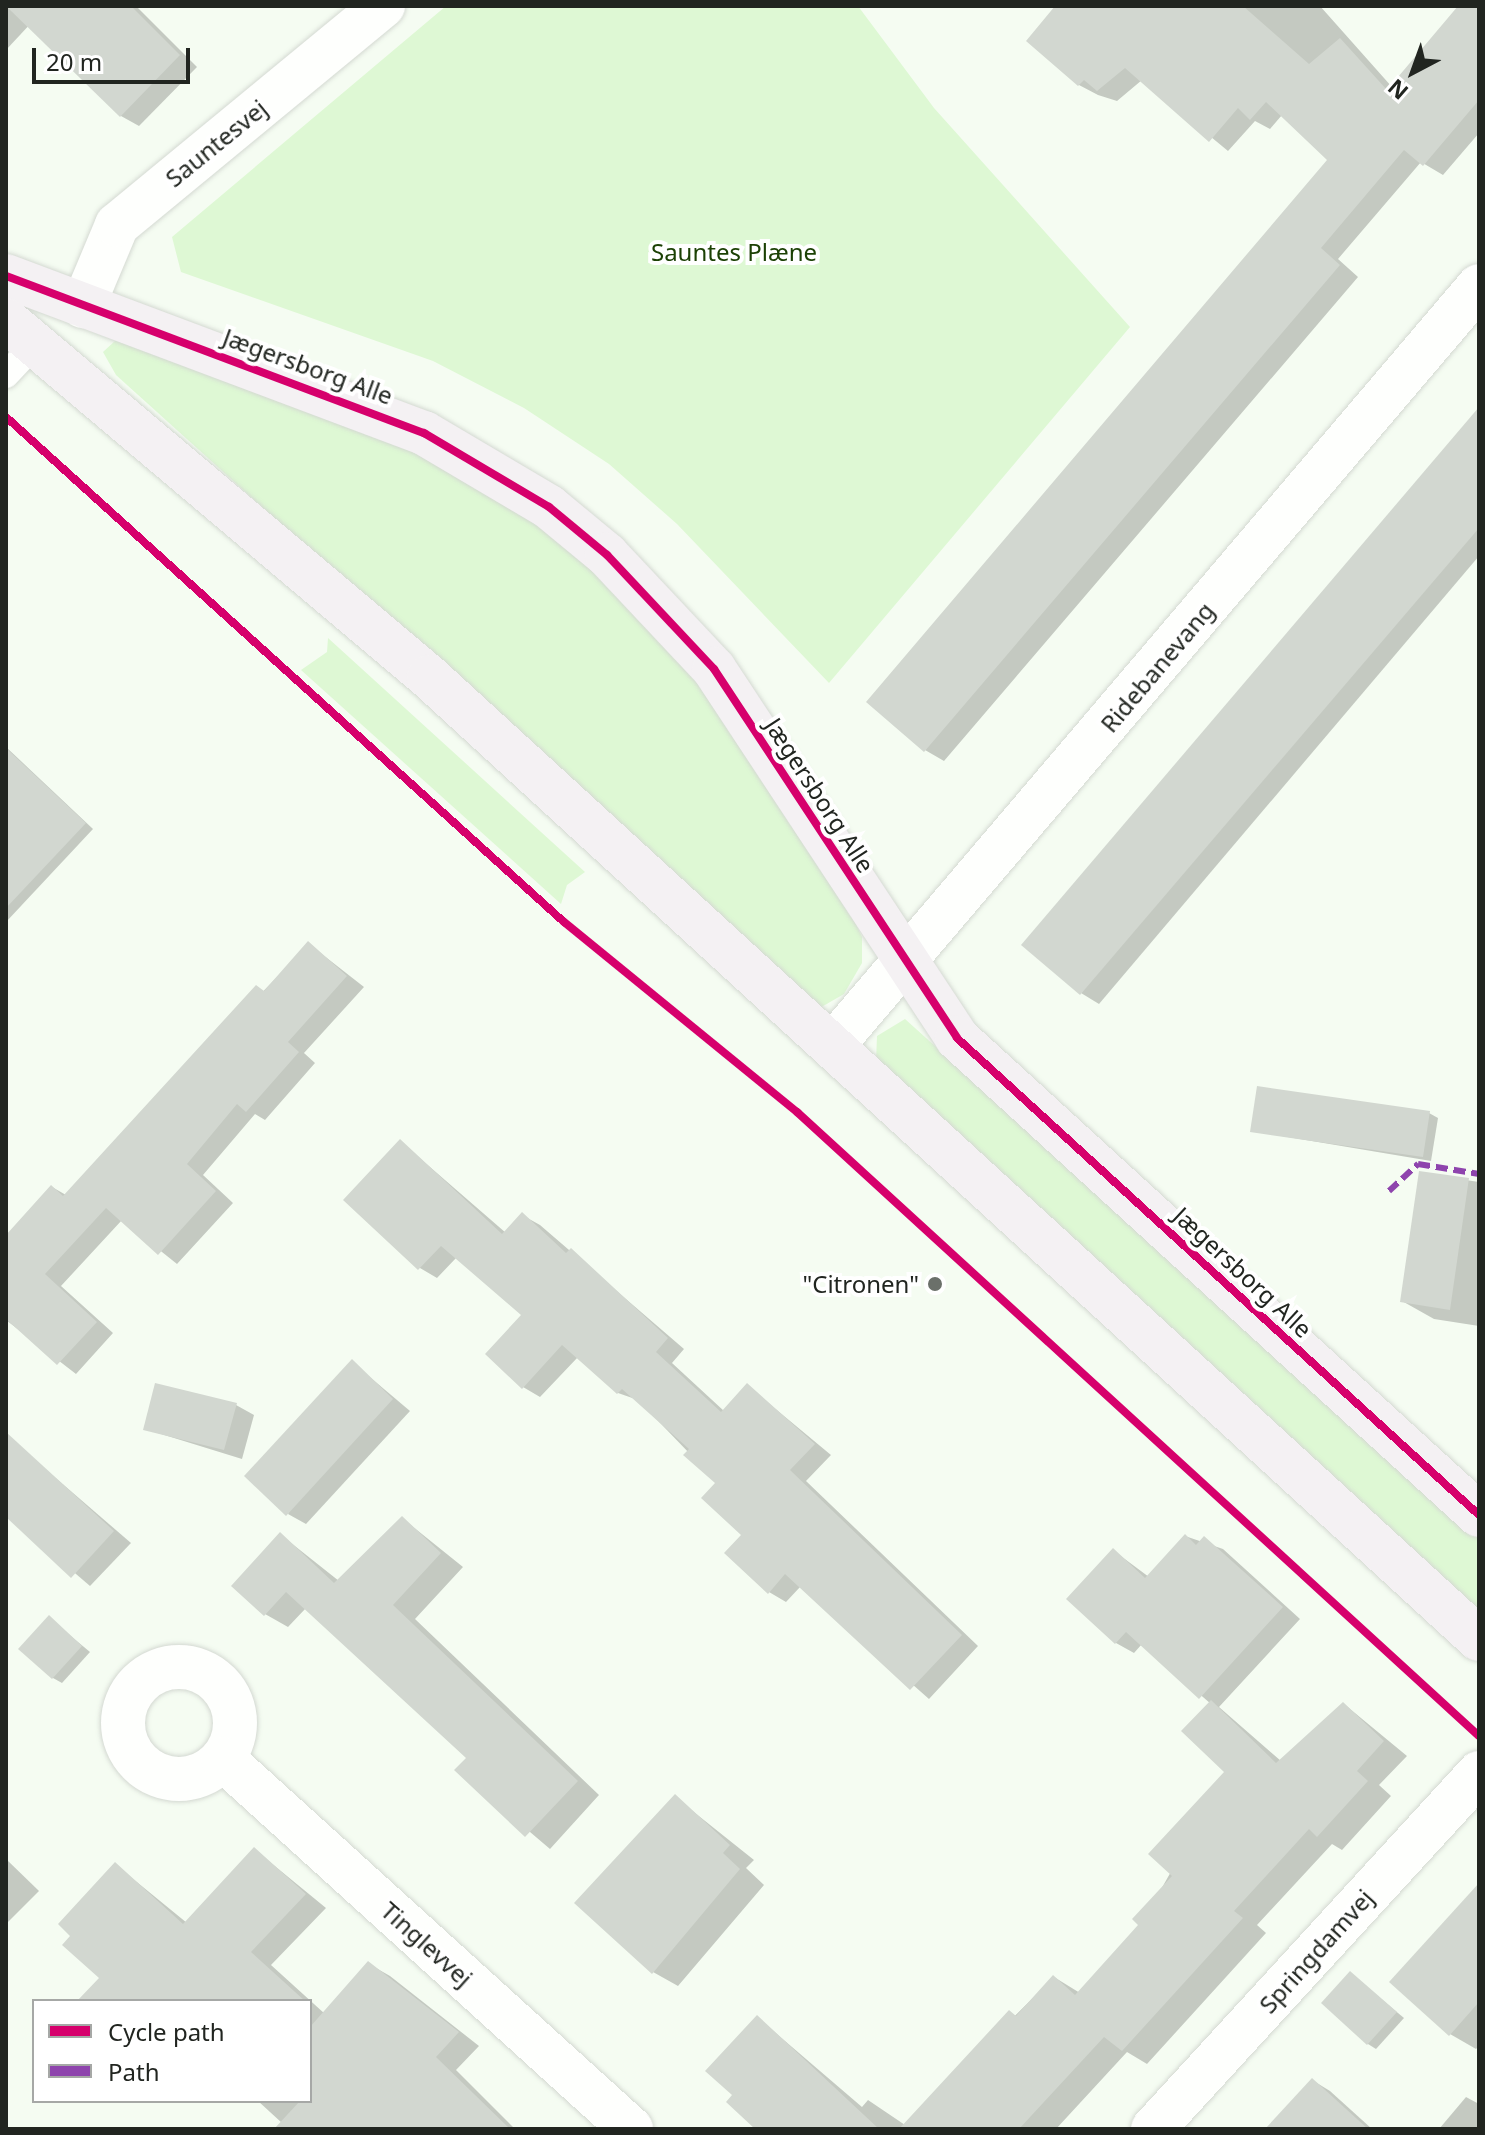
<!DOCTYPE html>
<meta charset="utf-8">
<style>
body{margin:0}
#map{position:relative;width:1485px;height:2135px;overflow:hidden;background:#f5fcf2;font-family:"Noto Sans",sans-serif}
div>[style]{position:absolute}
.green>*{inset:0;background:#def8d4}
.shadow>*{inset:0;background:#0003}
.building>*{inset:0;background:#d2d7d0}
.roads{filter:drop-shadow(0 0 2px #d4d9d2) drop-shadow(0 0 2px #d4d9d2)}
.lane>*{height:26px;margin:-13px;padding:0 13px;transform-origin:13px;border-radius:13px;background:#fefffd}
.street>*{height:44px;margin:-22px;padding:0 22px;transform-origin:22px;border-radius:22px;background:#fefffd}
.street>.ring{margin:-22px;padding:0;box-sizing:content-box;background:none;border:44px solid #fefffd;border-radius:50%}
.secondary>*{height:44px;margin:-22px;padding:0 22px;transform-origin:22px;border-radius:22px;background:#f4f1f3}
.quiet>*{height:6px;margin-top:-3px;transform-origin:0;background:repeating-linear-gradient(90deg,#8e44ad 0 12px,transparent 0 18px)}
.cycleway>*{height:8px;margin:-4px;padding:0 4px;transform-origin:4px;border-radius:4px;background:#d6006c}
.dots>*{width:22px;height:22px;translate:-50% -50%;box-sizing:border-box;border:4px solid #fff;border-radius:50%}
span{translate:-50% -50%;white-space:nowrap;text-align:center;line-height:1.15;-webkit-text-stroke:8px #fff;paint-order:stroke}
.street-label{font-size:24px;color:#212520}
.park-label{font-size:24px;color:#1c4105}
.poi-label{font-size:24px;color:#212520}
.right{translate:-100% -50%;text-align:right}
.frame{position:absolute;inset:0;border:8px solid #212520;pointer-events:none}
.legend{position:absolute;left:32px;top:1999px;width:280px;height:104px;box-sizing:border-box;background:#fff;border:2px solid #a6a8a6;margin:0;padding:10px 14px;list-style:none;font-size:24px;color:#212520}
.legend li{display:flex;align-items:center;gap:16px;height:40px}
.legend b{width:40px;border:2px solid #a6a8a6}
.north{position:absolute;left:1373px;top:32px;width:80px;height:80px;-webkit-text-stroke:6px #fff;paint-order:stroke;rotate:221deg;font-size:22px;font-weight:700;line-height:32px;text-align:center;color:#212520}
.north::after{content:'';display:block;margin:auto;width:28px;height:36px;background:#212520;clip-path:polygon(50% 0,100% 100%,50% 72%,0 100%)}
.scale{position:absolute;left:32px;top:48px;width:158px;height:36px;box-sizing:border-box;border:4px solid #212520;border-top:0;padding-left:10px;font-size:24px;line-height:28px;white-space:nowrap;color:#212520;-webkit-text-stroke:6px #fff;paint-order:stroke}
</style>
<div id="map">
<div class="green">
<div style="clip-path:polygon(446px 6px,858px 6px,934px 108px,1130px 327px,829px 683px,677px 524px,609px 464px,524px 408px,433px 361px,181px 272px,172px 237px)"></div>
<div style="clip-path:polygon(116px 340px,352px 420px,471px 476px,595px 568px,703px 689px,850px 912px,862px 937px,862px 963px,844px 994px,818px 1009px,116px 375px,103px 352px)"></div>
<div style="clip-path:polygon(328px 638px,585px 872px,567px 885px,561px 904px,301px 670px,327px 652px)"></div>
<div style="clip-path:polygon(905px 1019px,1479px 1537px,1479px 1615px,876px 1062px,877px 1036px)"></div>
</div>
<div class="shadow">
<div style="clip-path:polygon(6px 6px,47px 6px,6px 50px)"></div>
<div style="clip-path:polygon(99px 6px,136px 6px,197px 67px,139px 126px,121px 116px)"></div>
<div style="clip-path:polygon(1058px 6px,1320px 6px,1392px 87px,1461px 6px,1479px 6px,1479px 133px,1443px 175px,1421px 162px,1338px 259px,1358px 277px,944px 761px,925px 750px,1329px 160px,1282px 115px,1270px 129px,1255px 121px,1228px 151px,1142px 80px,1117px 101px,1098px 95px,1079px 85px)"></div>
<div style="clip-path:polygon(1479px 410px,1479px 556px,1099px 1004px,1081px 993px)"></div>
<div style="clip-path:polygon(6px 747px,93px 829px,6px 922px)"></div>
<div style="clip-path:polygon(309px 944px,364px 987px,304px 1053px,315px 1063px,265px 1120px,255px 1114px,203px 1175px,233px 1203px,177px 1264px,122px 1220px,61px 1286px,113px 1333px,76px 1374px,6px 1320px,6px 1238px,52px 1187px,66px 1195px)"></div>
<div style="clip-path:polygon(1429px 1113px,1438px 1118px,1431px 1161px,1252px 1131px)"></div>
<div style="clip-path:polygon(400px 1141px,506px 1233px,522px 1215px,540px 1225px,684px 1349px,672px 1363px,724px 1411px,748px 1386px,831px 1455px,806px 1481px,978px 1646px,929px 1699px,801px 1586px,786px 1602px,769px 1592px,718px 1483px,638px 1400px,618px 1393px,578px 1357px,540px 1397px,523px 1387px,524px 1315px,457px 1257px,437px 1278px,420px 1268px)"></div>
<div style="clip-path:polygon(1420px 1173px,1479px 1182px,1479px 1326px,1434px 1319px,1402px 1301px)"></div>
<div style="clip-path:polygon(352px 1362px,410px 1411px,306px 1524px,288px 1514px)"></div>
<div style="clip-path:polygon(236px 1405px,254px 1415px,242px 1459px,145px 1429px)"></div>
<div style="clip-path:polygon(22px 1449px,131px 1543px,90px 1586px,6px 1514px,6px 1465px)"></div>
<div style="clip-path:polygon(402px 1518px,463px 1567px,415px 1619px,599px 1795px,550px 1849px,457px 1770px,468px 1758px,306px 1608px,288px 1627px,265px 1614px,281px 1535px,339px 1581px)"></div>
<div style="clip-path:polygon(1185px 1536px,1223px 1549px,1300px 1619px,1219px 1707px,1281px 1761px,1344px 1704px,1407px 1756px,1379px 1785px,1391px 1796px,1342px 1850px,1332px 1844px,1257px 1925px,1266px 1933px,1147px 2064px,1127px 2052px,1056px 2129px,758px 2129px,735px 2095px,757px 2017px,862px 2107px,868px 2100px,905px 2125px,1054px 1977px,1080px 1993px,1141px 1925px,1227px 1772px,1211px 1704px,1142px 1644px,1134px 1653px,1116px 1643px,1114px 1551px,1149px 1577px)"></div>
<div style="clip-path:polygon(49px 1618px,90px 1652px,62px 1683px,53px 1678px)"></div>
<div style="clip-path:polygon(675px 1797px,754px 1860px,746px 1868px,764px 1885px,678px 1986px,653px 1972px)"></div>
<div style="clip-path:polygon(254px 1849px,326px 1908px,271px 1965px,325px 2014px,369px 1964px,390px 1976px,479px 2046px,456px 2070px,515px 2129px,277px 2129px,282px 2123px,258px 2101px,310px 2101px,310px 2001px,91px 2001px,102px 1978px,116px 1865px,187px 1923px)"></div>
<div style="clip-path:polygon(6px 1859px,39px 1891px,6px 1924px)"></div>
<div style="clip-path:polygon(1479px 1886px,1479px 2046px,1476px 2049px,1450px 2034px)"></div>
<div style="clip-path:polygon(1350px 1973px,1404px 2018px,1376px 2049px,1368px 2044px)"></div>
<div style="clip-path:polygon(1312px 2080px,1330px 2091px,1372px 2129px,1267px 2129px)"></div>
<div style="clip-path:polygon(1466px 2097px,1479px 2104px,1479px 2129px,1439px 2129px)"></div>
</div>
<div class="building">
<div style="clip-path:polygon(6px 6px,131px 6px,180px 55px,120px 117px)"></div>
<div style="clip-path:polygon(1055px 6px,1243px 6px,1309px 64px,1340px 38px,1387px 90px,1458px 6px,1479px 6px,1479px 100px,1423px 166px,1404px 150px,1321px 248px,1340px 265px,924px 752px,866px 702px,1327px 160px,1266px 102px,1250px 120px,1238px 108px,1209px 142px,1125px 68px,1097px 91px,1084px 80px,1078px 86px,1026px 41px)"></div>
<div style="clip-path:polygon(1479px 407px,1479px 528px,1080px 995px,1021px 945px)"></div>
<div style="clip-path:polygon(6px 748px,86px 823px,6px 908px)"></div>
<div style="clip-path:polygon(308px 941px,347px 976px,288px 1042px,299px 1052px,246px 1112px,237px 1104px,187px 1164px,216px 1191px,158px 1255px,106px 1208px,45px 1274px,97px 1322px,57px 1365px,6px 1319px,6px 1235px,51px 1185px,63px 1196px,256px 985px,264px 991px)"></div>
<div style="clip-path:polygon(1257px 1086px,1430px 1111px,1423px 1157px,1250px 1132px)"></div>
<div style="clip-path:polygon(400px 1139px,502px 1234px,522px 1212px,566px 1253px,571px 1248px,668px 1338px,656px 1352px,721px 1412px,747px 1383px,815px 1444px,790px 1470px,962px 1635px,910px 1690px,785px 1574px,768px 1594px,724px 1553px,741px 1535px,701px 1498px,715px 1483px,683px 1455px,689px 1449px,622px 1389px,617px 1394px,562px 1345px,522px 1389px,485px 1354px,521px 1315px,441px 1246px,418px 1270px,343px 1200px)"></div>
<div style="clip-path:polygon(1419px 1171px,1469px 1178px,1450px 1310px,1400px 1302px)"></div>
<div style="clip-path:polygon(352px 1359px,393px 1399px,286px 1516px,244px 1476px)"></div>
<div style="clip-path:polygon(155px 1383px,237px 1403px,224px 1450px,143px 1430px)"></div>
<div style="clip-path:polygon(6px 1432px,114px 1531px,71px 1578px,6px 1517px)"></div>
<div style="clip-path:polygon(402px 1516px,441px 1553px,393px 1605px,578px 1781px,525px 1837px,454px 1770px,466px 1758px,286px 1592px,264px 1616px,231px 1586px,280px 1532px,334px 1583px)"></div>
<div style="clip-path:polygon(1185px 1534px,1196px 1545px,1204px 1536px,1283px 1607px,1199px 1699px,1126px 1632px,1115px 1644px,1066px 1599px,1113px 1548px,1145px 1578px)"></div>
<div style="clip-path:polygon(49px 1615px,82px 1646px,52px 1679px,18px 1649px)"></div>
<div style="clip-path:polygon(1211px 1700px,1276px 1763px,1343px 1702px,1384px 1741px,1357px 1771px,1368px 1781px,1317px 1837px,1309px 1829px,1234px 1911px,1243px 1918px,1122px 2051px,1104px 2037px,1019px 2129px,899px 2129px,1009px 2010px,1016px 2016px,1053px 1975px,1075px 1995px,1138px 1925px,1132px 1919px,1172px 1876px,1148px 1854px,1224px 1772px,1181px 1731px)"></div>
<div style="clip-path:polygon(675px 1794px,730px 1845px,723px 1853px,740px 1869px,652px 1974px,574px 1903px)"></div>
<div style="clip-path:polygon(254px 1847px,306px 1894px,251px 1952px,305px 2001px,77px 2001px,99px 1978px,62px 1945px,70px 1936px,58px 1924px,115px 1862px,183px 1924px)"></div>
<div style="clip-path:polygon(1479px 1883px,1479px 2002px,1449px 2036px,1389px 1982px)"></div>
<div style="clip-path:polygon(368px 1961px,459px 2032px,436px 2057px,510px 2129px,274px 2129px,300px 2101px,310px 2101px,310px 2027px)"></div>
<div style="clip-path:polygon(1350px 1971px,1397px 2012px,1367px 2045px,1321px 2003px)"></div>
<div style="clip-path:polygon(757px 2015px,879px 2129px,755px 2129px,726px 2102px,732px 2095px,705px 2071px)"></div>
<div style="clip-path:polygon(1312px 2078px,1368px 2129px,1265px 2129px)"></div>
</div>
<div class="roads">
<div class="lane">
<div style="left:6px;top:375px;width:42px;rotate:-46.9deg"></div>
</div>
<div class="street">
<div style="left:83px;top:306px;width:88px;rotate:-67.2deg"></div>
<div style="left:117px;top:225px;width:345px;rotate:-39.5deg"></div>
<div style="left:832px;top:1046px;width:998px;rotate:-49.59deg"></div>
<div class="ring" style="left:123px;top:1667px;width:68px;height:68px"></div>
<div style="left:223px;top:1759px;width:551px;rotate:42.2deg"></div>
<div style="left:1153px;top:2129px;width:483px;rotate:-47.5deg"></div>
</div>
<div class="secondary">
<div style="left:6px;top:276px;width:447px;rotate:20.6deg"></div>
<div style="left:424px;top:433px;width:145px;rotate:30.6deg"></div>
<div style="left:549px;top:507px;width:75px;rotate:39.6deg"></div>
<div style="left:607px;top:555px;width:156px;rotate:46.8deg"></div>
<div style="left:714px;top:669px;width:442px;rotate:56.6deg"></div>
<div style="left:957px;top:1038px;width:707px;rotate:42.42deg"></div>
<div style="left:6px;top:320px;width:554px;rotate:40.16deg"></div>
<div style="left:429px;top:677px;width:1424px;rotate:42.5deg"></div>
</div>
</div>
<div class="quiet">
<div style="left:1389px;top:1191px;width:40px;rotate:-43deg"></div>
<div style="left:1418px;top:1164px;width:62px;rotate:9.3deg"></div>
</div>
<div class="cycleway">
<div style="left:6px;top:276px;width:447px;rotate:20.6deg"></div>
<div style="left:424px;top:433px;width:145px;rotate:30.6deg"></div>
<div style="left:549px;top:507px;width:75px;rotate:39.6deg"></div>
<div style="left:607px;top:555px;width:156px;rotate:46.8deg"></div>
<div style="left:714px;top:669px;width:442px;rotate:56.6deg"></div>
<div style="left:957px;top:1038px;width:707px;rotate:42.42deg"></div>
<div style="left:6px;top:417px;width:753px;rotate:42.15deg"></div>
<div style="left:564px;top:922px;width:301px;rotate:39.2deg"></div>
<div style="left:797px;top:1112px;width:924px;rotate:42.46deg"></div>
</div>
<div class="dots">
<div style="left:935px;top:1284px;background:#6b706a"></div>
</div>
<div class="street-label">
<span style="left:216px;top:143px;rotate:-39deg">Sauntesvej</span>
<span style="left:308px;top:366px;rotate:20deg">Jægersborg Alle</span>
<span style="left:1157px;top:667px;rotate:-50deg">Ridebanevang</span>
<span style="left:820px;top:795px;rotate:57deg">Jægersborg Alle</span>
<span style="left:1243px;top:1272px;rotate:43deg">Jægersborg Alle</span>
<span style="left:427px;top:1944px;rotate:42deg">Tinglevvej</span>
<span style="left:1316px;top:1951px;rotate:-48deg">Springdamvej</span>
</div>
<div class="park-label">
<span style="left:734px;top:252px">Sauntes Plæne</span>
</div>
<div class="poi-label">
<span class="right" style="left:919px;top:1284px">"Citronen"</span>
</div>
<div class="frame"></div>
<ul class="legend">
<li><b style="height:10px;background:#d6006c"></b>Cycle path</li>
<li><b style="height:10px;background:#8e44ad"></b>Path</li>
</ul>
<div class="north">N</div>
<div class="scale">20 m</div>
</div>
